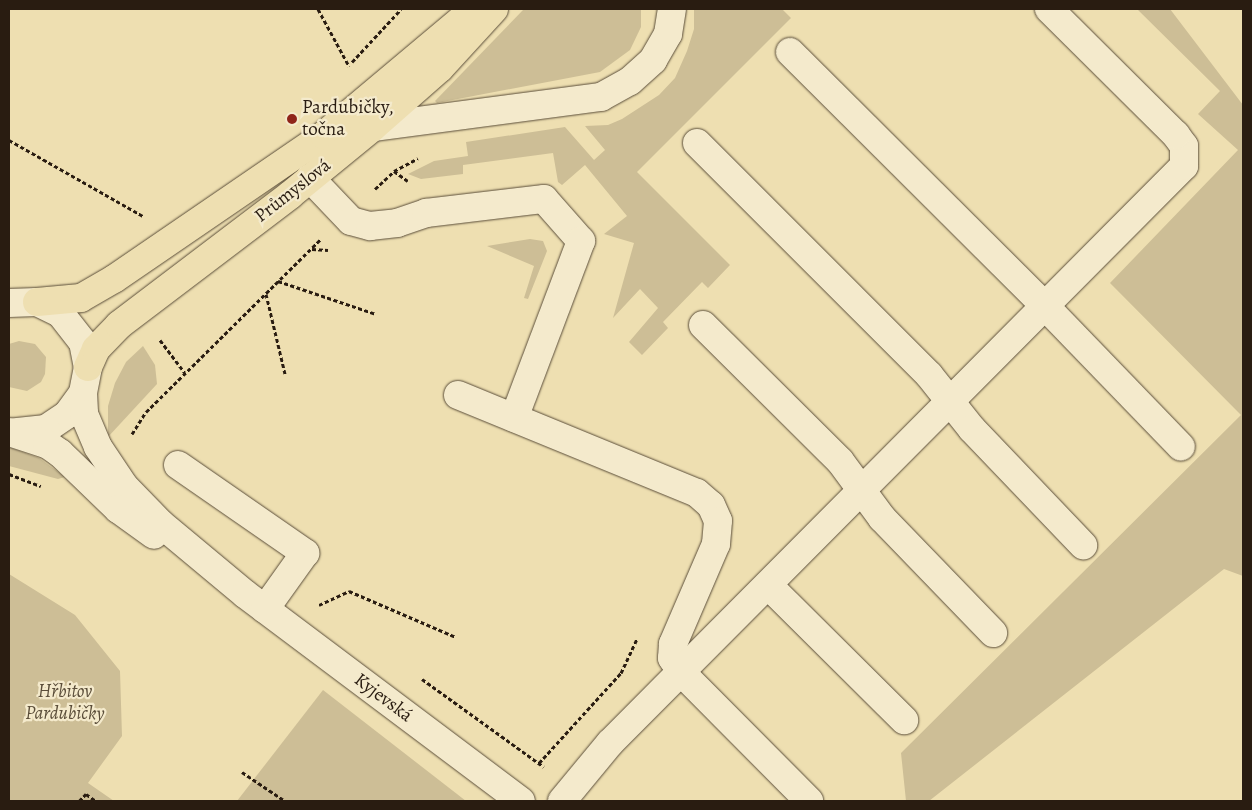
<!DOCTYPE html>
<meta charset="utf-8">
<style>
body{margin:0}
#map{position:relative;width:1252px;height:810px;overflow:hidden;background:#eedfb1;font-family:Alegreya,serif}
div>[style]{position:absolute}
.green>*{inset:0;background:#cdbe96}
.path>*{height:3px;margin-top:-1.5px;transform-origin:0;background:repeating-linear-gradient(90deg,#291c11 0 4px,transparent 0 6.5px)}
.roads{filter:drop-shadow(0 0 1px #5a4d39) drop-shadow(0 0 1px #5a4d39)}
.minor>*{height:28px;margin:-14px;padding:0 14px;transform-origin:14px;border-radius:14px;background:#f4eacc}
.major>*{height:28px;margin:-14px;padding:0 14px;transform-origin:14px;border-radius:14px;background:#eedfb1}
.dots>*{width:14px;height:14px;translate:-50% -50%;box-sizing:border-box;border:2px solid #f4eacc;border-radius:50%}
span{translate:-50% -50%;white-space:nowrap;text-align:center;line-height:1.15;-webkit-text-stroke:4.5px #f4eacc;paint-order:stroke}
.poi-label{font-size:19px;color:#291c11}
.left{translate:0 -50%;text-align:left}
.street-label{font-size:19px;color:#291c11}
.park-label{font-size:19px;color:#5a4d39;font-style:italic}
.frame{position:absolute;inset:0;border:10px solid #291c11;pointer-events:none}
</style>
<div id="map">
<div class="green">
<div style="clip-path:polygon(524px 9px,641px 9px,641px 27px,630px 50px,600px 72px,437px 103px,435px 101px)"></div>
<div style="clip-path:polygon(694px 9px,782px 9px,791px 18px,637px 172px,730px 265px,708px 288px,702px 282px,663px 322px,668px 328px,642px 355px,629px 342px,658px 308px,640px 289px,613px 318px,634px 243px,604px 234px,627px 216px,585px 165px,562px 185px,558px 182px,553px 153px,463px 165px,463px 174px,421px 179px,408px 174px,434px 161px,468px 156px,466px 142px,565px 127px,594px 160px,605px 150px,585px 126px,608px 125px,622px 119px,659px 95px,675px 78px,687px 51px,694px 29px)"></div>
<div style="clip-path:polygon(1137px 9px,1170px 9px,1243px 105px,1243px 576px,1224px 569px,929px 801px,906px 801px,901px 753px,1241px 415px,1110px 283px,1238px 150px,1198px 114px,1220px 91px)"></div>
<div style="clip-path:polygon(530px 239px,543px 241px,547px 251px,528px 299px,524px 298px,534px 266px,487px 246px)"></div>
<div style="clip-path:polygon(19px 341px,35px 344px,46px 357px,45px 374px,41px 382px,27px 391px,9px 387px,9px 344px)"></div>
<div style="clip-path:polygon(143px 346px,155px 365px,157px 384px,108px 437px,108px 406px,115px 383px,126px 362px)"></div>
<div style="clip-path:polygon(9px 447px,39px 458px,65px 477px,58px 479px,9px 466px)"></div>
<div style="clip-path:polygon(9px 574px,75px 615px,120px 671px,122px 736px,88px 783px,114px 801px,9px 801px)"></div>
<div style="clip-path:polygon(323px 690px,466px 801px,237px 801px)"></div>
</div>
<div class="path">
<div style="left:318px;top:9px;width:65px;rotate:61.5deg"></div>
<div style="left:352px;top:62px;width:72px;rotate:-47.2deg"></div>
<div style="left:9px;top:140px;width:154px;rotate:29.6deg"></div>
<div style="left:394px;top:171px;width:17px;rotate:36deg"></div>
<div style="left:375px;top:189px;width:26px;rotate:-43deg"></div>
<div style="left:394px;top:171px;width:27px;rotate:-28deg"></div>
<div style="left:312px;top:249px;width:16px;rotate:4deg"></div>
<div style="left:278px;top:281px;width:103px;rotate:18.6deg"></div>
<div style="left:266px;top:294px;width:82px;rotate:76.6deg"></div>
<div style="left:160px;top:340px;width:41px;rotate:52.9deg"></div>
<div style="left:132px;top:434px;width:26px;rotate:-58deg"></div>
<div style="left:146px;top:412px;width:246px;rotate:-44.7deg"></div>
<div style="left:9px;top:474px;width:34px;rotate:21deg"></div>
<div style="left:319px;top:605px;width:33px;rotate:-25deg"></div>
<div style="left:349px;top:591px;width:116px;rotate:23.3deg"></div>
<div style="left:422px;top:679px;width:150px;rotate:35.8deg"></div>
<div style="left:539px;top:763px;width:122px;rotate:-47.7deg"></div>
<div style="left:621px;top:673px;width:38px;rotate:-65deg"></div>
<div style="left:242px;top:772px;width:52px;rotate:34deg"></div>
<div style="left:79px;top:801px;width:10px;rotate:-45deg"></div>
<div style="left:86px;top:794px;width:12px;rotate:35deg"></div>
</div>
<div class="roads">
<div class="minor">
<div style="left:790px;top:52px;width:361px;rotate:44.9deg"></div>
<div style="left:1046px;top:307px;width:194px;rotate:46deg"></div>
<div style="left:373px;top:127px;width:230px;rotate:-7.5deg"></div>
<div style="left:601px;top:97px;width:33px;rotate:-29deg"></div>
<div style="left:630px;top:81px;width:31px;rotate:-42deg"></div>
<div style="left:653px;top:60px;width:30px;rotate:-60deg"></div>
<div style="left:668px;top:34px;width:25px;rotate:-81deg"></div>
<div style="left:697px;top:143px;width:328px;rotate:45deg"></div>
<div style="left:929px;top:375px;width:69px;rotate:51.5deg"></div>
<div style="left:972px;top:429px;width:161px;rotate:46.3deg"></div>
<div style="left:310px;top:178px;width:59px;rotate:46.4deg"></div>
<div style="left:351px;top:221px;width:20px;rotate:15deg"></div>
<div style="left:370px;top:226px;width:27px;rotate:-6deg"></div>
<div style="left:397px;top:223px;width:31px;rotate:-19deg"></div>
<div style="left:426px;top:213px;width:119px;rotate:-6.8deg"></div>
<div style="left:544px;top:199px;width:56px;rotate:48.6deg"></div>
<div style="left:581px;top:241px;width:189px;rotate:110.7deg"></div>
<div style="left:9px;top:303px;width:28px;rotate:-2deg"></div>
<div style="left:37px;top:302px;width:25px;rotate:26deg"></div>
<div style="left:60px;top:313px;width:37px;rotate:52deg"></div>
<div style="left:83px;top:342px;width:25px;rotate:79deg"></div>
<div style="left:88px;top:367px;width:26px;rotate:101deg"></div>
<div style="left:83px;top:393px;width:26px;rotate:126deg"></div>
<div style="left:68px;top:414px;width:27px;rotate:146deg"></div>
<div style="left:46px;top:429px;width:31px;rotate:174deg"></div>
<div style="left:703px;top:325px;width:193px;rotate:44.8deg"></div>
<div style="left:840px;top:461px;width:71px;rotate:53.6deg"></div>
<div style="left:882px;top:518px;width:160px;rotate:46deg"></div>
<div style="left:83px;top:393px;width:21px;rotate:87deg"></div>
<div style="left:84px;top:414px;width:36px;rotate:67deg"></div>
<div style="left:98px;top:447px;width:47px;rotate:56.3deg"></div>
<div style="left:124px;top:486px;width:53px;rotate:45.8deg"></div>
<div style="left:161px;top:524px;width:109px;rotate:39.8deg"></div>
<div style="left:245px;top:594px;width:345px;rotate:36.9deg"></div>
<div style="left:458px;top:395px;width:258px;rotate:22.3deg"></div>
<div style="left:697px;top:493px;width:18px;rotate:41deg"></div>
<div style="left:711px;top:505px;width:17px;rotate:66deg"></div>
<div style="left:718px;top:521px;width:23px;rotate:95deg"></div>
<div style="left:716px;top:544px;width:109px;rotate:113.3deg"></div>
<div style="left:673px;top:644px;width:14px;rotate:94deg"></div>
<div style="left:672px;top:658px;width:17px;rotate:57deg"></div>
<div style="left:681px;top:672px;width:182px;rotate:45.2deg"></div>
<div style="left:9px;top:432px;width:40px;rotate:18deg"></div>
<div style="left:47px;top:444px;width:16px;rotate:35deg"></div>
<div style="left:60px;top:453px;width:81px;rotate:44deg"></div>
<div style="left:118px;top:509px;width:44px;rotate:35.8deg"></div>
<div style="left:178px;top:465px;width:155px;rotate:34.7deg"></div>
<div style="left:305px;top:553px;width:69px;rotate:125.5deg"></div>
<div style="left:768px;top:585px;width:192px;rotate:44.8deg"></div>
<div style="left:562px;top:801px;width:75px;rotate:-50.4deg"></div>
<div style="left:610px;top:743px;width:814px;rotate:-45.15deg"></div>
<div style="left:1184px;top:166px;width:20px;rotate:-90deg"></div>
<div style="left:1184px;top:146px;width:14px;rotate:-126deg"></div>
<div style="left:1176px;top:135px;width:179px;rotate:-135.2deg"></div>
</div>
<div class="major">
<div style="left:37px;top:302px;width:44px;rotate:-5.2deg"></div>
<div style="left:81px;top:298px;width:38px;rotate:-30deg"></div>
<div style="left:114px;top:279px;width:255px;rotate:-34.4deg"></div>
<div style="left:324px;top:135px;width:196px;rotate:-40deg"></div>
<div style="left:88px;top:367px;width:20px;rotate:-66deg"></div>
<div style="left:96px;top:349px;width:33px;rotate:-46deg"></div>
<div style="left:119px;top:325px;width:215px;rotate:-37.2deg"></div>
<div style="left:290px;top:195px;width:107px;rotate:-39.3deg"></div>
<div style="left:373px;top:127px;width:89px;rotate:-41.4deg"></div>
<div style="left:440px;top:68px;width:80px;rotate:-47.5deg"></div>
</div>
</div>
<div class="dots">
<div style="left:292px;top:119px;background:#8f2418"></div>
</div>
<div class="poi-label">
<span class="left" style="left:302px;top:119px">Pardubičky,<br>točna</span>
</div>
<div class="street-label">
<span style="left:293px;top:191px;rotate:-38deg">Průmyslová</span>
<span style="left:383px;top:698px;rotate:37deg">Kyjevská</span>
</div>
<div class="park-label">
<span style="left:65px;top:703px">Hřbitov<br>Pardubičky</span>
</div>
<div class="frame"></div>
</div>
